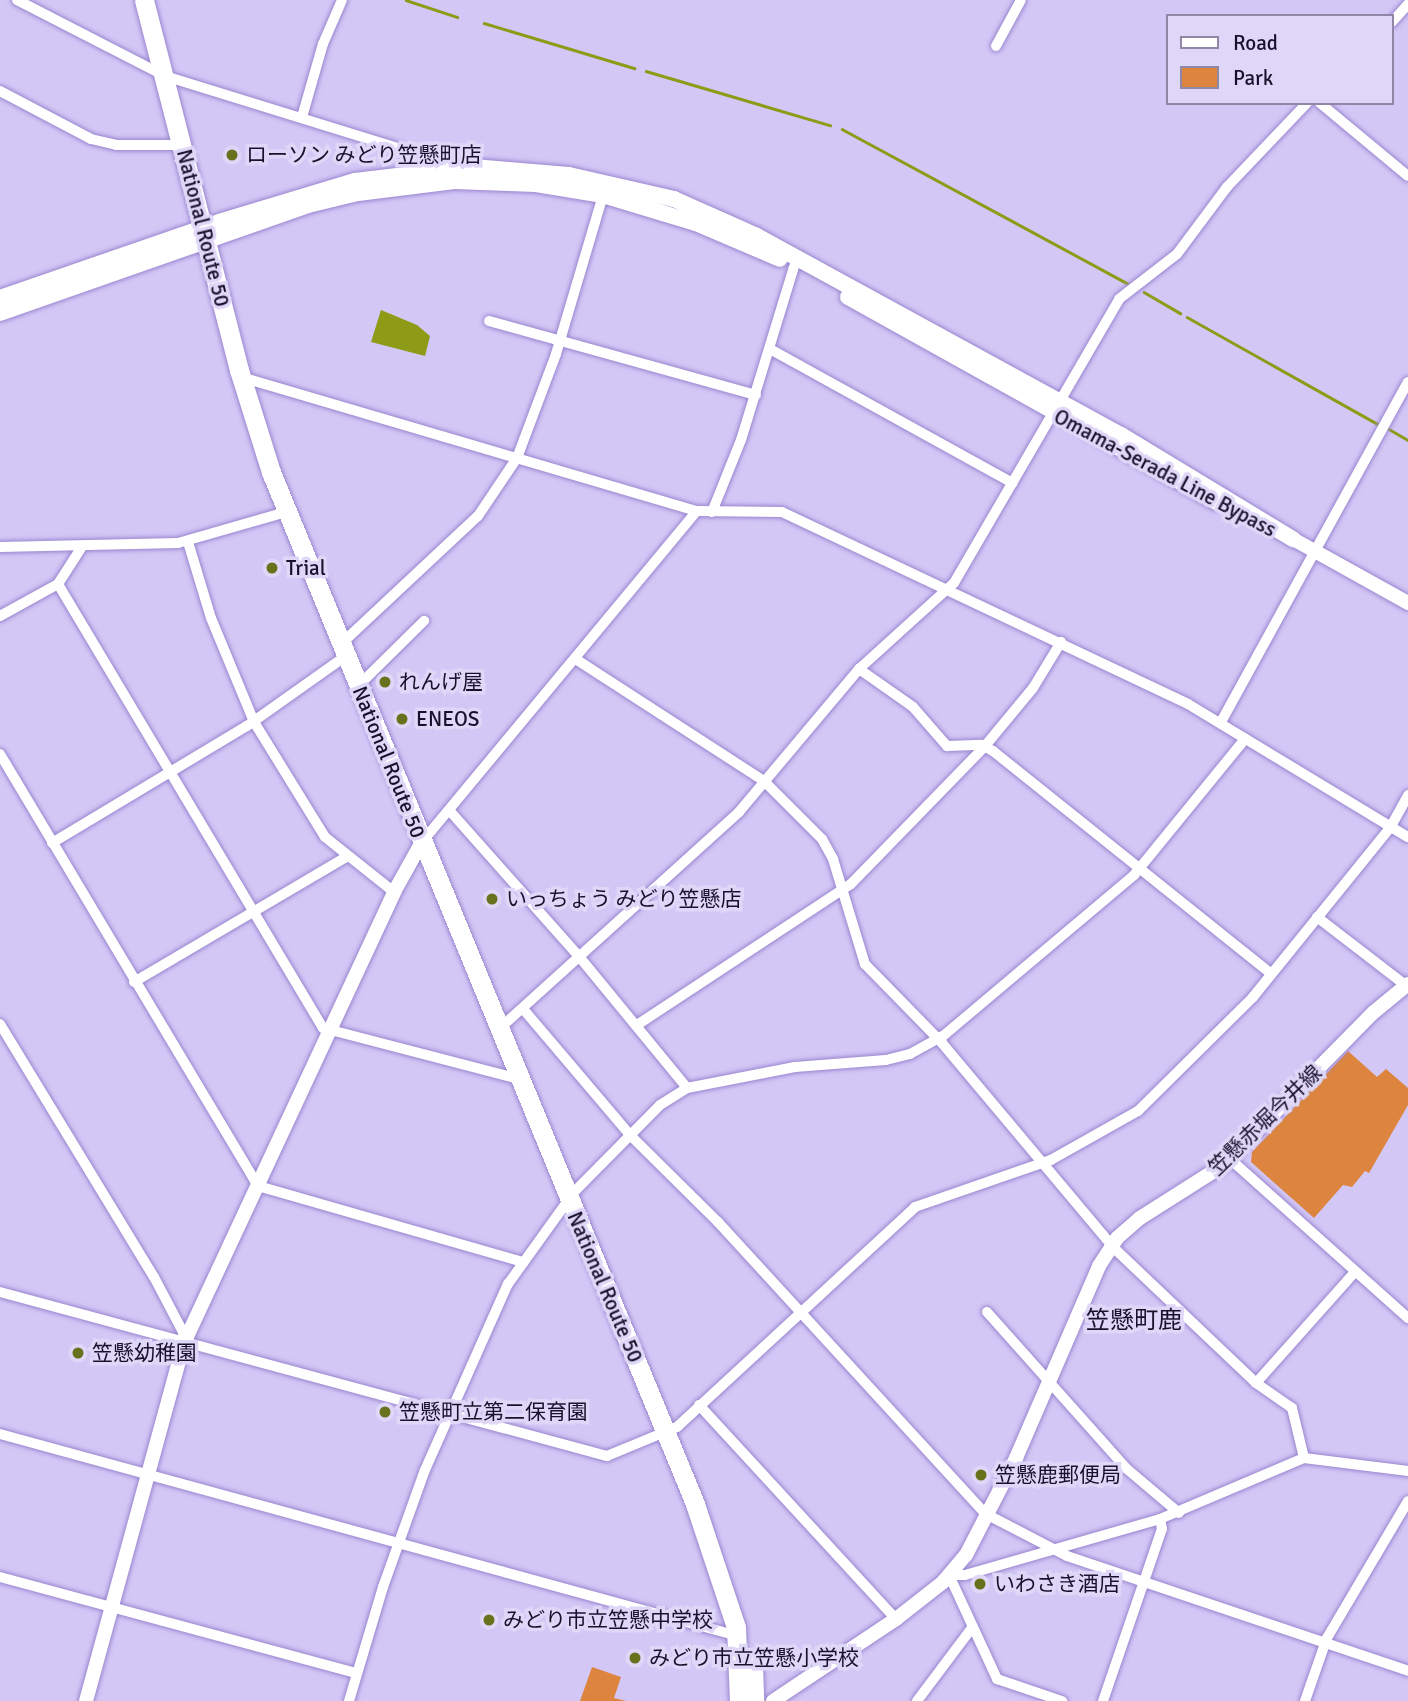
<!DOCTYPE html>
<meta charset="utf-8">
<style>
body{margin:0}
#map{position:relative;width:1408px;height:1701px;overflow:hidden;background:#d3c7f6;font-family:Signika,"Noto Sans JP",sans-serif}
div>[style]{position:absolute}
.green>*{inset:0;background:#dd853e}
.water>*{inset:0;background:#8d9b17}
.stream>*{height:2.5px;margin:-1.25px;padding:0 1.25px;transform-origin:1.25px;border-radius:1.25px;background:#8d9b17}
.roads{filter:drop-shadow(0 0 2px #9b86d0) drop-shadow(0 0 2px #9b86d0)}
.street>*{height:10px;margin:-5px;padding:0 5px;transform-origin:5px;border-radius:5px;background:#fff}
.secondary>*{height:14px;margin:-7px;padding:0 7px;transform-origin:7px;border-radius:7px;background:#fff}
.primary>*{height:16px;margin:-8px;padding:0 8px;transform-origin:8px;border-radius:8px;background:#fff}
.highway>*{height:19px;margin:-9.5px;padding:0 9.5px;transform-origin:9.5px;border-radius:9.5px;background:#fff}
.dots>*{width:19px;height:19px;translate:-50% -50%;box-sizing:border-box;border:4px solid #ded7f7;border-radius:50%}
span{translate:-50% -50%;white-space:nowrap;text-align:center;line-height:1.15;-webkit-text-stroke:7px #ded7f7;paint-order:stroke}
.poi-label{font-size:21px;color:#19102b}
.left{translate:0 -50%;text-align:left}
.street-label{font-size:21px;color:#19102b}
.quarter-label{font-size:24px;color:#19102b}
.legend{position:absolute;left:1166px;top:14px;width:228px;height:91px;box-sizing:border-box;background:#ded7f7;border:2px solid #8f87a5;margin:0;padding:9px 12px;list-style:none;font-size:21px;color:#19102b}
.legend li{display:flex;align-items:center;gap:14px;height:35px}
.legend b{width:35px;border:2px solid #8f87a5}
</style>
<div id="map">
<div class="green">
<div style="clip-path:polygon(1348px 1051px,1377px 1077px,1386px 1069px,1408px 1088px,1408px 1105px,1369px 1173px,1365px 1171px,1352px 1187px,1343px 1185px,1314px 1218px,1251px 1162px,1252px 1152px)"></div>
<div style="clip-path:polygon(592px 1667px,621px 1677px,614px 1698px,626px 1701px,580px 1701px)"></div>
</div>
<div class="water">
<div style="clip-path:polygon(381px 310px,417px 325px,430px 336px,425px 356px,371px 342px)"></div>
</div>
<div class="stream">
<div style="left:406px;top:0;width:54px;rotate:18.4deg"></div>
<div style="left:484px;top:23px;width:157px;rotate:16.7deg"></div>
<div style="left:646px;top:71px;width:192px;rotate:16.4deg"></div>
<div style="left:842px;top:129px;width:324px;rotate:28.4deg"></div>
<div style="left:1144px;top:292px;width:42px;rotate:30.3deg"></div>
<div style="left:1187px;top:317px;width:219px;rotate:29.3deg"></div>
<div style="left:1389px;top:429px;width:22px;rotate:30deg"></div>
</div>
<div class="roads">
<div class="street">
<div style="left:17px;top:0;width:166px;rotate:27.2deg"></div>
<div style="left:165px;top:76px;width:247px;rotate:17.2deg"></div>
<div style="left:401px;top:149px;width:15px;rotate:48deg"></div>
<div style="left:411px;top:160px;width:13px;rotate:81deg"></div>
<div style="left:1392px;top:22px;width:24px;rotate:-48deg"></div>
<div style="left:996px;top:46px;width:52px;rotate:-61.5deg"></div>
<div style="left:0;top:91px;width:103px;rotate:27.8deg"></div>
<div style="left:91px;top:139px;width:26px;rotate:13deg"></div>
<div style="left:116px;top:145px;width:65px"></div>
<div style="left:1320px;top:103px;width:114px;rotate:39.7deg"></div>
<div style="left:302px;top:117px;width:76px;rotate:-74deg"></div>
<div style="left:323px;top:44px;width:48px;rotate:-66.6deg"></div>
<div style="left:489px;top:321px;width:277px;rotate:15.5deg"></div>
<div style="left:770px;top:349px;width:277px;rotate:28.9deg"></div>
<div style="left:241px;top:377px;width:475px;rotate:16.4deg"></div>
<div style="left:697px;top:511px;width:85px;rotate:0.7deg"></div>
<div style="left:782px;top:512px;width:449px;rotate:25.3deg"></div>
<div style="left:1188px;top:704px;width:257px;rotate:31.2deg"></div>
<div style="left:712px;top:512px;width:78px;rotate:-68.1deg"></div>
<div style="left:741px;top:440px;width:181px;rotate:-73deg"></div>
<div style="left:188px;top:542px;width:79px;rotate:73.2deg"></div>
<div style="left:211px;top:618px;width:113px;rotate:67.5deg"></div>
<div style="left:254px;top:722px;width:135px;rotate:58.3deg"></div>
<div style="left:325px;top:837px;width:88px;rotate:38.6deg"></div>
<div style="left:0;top:547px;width:178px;rotate:-1.3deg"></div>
<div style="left:178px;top:543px;width:112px;rotate:-16deg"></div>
<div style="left:58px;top:584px;width:517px;rotate:59.17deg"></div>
<div style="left:323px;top:1028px;width:203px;rotate:14.6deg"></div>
<div style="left:0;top:616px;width:66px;rotate:-28.9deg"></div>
<div style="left:58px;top:584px;width:46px;rotate:-57.3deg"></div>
<div style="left:341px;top:644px;width:187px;rotate:-43.1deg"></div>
<div style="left:478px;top:516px;width:70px;rotate:-56.1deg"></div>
<div style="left:517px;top:458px;width:111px;rotate:-69.4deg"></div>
<div style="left:556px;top:354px;width:166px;rotate:-73.5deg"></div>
<div style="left:577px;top:660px;width:223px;rotate:32.9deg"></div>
<div style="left:764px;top:781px;width:82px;rotate:45deg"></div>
<div style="left:822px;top:839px;width:23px;rotate:61deg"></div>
<div style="left:833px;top:859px;width:110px;rotate:73.1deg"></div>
<div style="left:865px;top:964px;width:110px;rotate:45.7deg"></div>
<div style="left:942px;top:1043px;width:270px;rotate:50deg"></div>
<div style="left:1116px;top:1250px;width:193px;rotate:43.5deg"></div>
<div style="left:1256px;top:1383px;width:44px;rotate:34.8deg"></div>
<div style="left:1292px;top:1408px;width:51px;rotate:76.5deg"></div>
<div style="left:859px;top:669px;width:66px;rotate:35.1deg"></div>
<div style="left:913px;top:707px;width:52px;rotate:48.9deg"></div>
<div style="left:947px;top:746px;width:35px;rotate:-2deg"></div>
<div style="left:982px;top:745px;width:13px;rotate:29deg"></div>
<div style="left:993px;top:751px;width:356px;rotate:38.7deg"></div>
<div style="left:358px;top:686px;width:93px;rotate:-44.6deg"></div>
<div style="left:1221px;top:722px;width:388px;rotate:-61.2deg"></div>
<div style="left:0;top:754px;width:503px;rotate:59.15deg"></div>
<div style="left:258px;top:1186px;width:276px;rotate:16deg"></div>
<div style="left:449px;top:810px;width:193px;rotate:48.4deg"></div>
<div style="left:577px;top:954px;width:173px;rotate:50.6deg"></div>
<div style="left:422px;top:842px;width:430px;rotate:-50.3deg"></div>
<div style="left:52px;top:843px;width:227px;rotate:-31deg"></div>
<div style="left:247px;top:726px;width:121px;rotate:-35.3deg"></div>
<div style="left:1317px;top:917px;width:115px;rotate:37.6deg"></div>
<div style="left:134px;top:982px;width:246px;rotate:-30.5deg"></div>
<div style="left:524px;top:1010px;width:164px;rotate:49.7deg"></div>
<div style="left:630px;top:1135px;width:124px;rotate:44.7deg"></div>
<div style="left:718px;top:1222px;width:396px;rotate:47.5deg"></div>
<div style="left:986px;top:1514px;width:91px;rotate:27.4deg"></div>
<div style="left:1067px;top:1556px;width:360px;rotate:18.6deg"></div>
<div style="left:0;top:1024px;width:296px;rotate:58.7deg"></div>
<div style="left:154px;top:1277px;width:62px;rotate:62.2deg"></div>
<div style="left:183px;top:1332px;width:11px;rotate:85deg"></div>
<div style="left:637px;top:1025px;width:256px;rotate:-33.4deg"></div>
<div style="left:851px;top:884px;width:192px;rotate:-45.8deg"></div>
<div style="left:985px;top:746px;width:75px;rotate:-50.4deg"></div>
<div style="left:1033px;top:688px;width:54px;rotate:-58.7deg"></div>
<div style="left:499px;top:1029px;width:324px;rotate:-42.1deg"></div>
<div style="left:739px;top:812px;width:187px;rotate:-50deg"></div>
<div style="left:859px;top:669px;width:128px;rotate:-42.2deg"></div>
<div style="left:954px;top:583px;width:328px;rotate:-59.8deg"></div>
<div style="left:1119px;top:299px;width:73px;rotate:-37.8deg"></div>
<div style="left:1177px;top:254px;width:84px;rotate:-53.3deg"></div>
<div style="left:1227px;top:187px;width:116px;rotate:-46.4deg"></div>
<div style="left:1230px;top:1159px;width:239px;rotate:41.8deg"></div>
<div style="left:0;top:1292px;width:629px;rotate:15.12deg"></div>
<div style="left:607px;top:1456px;width:76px;rotate:-22.5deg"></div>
<div style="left:677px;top:1427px;width:324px;rotate:-42.7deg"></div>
<div style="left:915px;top:1207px;width:144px;rotate:-19.1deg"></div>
<div style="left:1051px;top:1160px;width:100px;rotate:-29.4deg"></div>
<div style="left:1138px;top:1111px;width:162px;rotate:-44.7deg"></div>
<div style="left:1253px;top:997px;width:218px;rotate:-51deg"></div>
<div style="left:1390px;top:828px;width:38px;rotate:-61deg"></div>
<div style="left:987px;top:1312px;width:210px;rotate:48.3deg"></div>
<div style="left:1127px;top:1469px;width:68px;rotate:40.2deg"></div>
<div style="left:1256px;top:1383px;width:149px;rotate:-48.3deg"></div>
<div style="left:699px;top:1405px;width:291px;rotate:47.4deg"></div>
<div style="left:0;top:1434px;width:765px;rotate:15.31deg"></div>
<div style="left:949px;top:1575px;width:16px"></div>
<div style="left:965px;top:1575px;width:203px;rotate:-16deg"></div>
<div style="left:1160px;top:1519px;width:156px;rotate:-23deg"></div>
<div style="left:1304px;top:1458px;width:105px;rotate:7.1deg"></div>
<div style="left:949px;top:1575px;width:115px;rotate:65.2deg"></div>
<div style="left:997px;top:1679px;width:69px;rotate:18.7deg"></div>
<div style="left:0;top:1577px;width:369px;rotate:15.1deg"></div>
<div style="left:349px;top:1701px;width:119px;rotate:-73.4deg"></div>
<div style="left:383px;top:1587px;width:124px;rotate:-70.3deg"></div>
<div style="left:425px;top:1470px;width:204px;rotate:-66deg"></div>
<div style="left:508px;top:1284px;width:113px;rotate:-54.3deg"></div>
<div style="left:574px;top:1192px;width:122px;rotate:-45.3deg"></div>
<div style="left:660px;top:1105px;width:32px;rotate:-32deg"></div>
<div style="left:687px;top:1088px;width:110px;rotate:-11deg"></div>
<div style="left:795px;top:1067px;width:91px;rotate:-4.4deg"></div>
<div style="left:886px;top:1060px;width:25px;rotate:-14deg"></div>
<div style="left:910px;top:1054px;width:38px;rotate:-29deg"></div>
<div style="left:943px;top:1036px;width:250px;rotate:-40.1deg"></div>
<div style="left:1134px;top:875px;width:176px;rotate:-50.8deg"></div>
<div style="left:917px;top:1701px;width:90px;rotate:-53.1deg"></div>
<div style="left:1103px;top:1701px;width:182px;rotate:-71.1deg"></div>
<div style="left:1162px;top:1529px;width:10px;rotate:-101deg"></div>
<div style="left:1305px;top:1701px;width:67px;rotate:-70.8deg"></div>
<div style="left:1327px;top:1638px;width:159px;rotate:-59.4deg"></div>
</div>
<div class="secondary">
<div style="left:1293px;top:539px;width:132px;rotate:29.1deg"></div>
<div style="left:86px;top:1701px;width:371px;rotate:-74.7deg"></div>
<div style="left:184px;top:1343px;width:497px;rotate:-65deg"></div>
<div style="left:394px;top:892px;width:57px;rotate:-60.8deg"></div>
<div style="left:773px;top:1701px;width:148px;rotate:-33.7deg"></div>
<div style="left:896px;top:1619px;width:60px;rotate:-38.2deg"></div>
<div style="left:943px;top:1582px;width:35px;rotate:-50deg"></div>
<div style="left:966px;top:1555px;width:109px;rotate:-62.7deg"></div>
<div style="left:1016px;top:1458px;width:209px;rotate:-66.6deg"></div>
<div style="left:1099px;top:1266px;width:33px;rotate:-57deg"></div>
<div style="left:1117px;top:1238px;width:30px;rotate:-41deg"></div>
<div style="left:1140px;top:1218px;width:97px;rotate:-32.4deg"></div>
<div style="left:1222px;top:1166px;width:216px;rotate:-45.4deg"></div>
<div style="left:1374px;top:1012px;width:44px;rotate:-39.5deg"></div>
</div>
<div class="primary">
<div style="left:848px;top:297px;width:422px;rotate:29.1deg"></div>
<div style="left:0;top:298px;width:232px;rotate:-19.1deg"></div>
<div style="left:219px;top:222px;width:142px;rotate:-16.8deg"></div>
<div style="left:355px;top:181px;width:119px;rotate:-6.8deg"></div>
<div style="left:473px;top:167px;width:96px;rotate:4.8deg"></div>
<div style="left:569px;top:175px;width:108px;rotate:12.9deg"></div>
<div style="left:674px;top:199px;width:91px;rotate:24deg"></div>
<div style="left:757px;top:236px;width:415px;rotate:28.7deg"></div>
<div style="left:1121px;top:435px;width:201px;rotate:31.2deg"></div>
<div style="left:0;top:313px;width:326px;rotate:-19.3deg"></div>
<div style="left:308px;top:205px;width:51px;rotate:-13.5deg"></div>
<div style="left:358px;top:193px;width:97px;rotate:-7.1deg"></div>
<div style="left:454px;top:181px;width:82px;rotate:2.1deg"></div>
<div style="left:536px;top:184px;width:68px;rotate:9.3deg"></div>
<div style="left:603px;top:195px;width:97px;rotate:16.8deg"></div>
<div style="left:696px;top:223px;width:91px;rotate:23.2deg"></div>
</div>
<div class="highway">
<div style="left:144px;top:0;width:382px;rotate:75.6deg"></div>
<div style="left:239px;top:370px;width:107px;rotate:72.6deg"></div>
<div style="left:271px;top:472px;width:1116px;rotate:67.66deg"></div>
<div style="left:695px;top:1504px;width:130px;rotate:71.6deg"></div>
<div style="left:736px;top:1627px;width:74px;rotate:87.7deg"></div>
<div style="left:753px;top:1665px;width:36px;rotate:88deg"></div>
</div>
</div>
<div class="dots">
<div style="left:232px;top:155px;background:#68721c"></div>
<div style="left:272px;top:568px;background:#68721c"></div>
<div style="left:385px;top:682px;background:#68721c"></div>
<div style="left:402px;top:719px;background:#68721c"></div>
<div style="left:492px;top:899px;background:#68721c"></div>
<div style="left:78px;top:1353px;background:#68721c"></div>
<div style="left:385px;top:1412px;background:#68721c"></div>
<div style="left:981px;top:1475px;background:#68721c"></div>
<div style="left:980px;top:1584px;background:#68721c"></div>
<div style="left:489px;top:1620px;background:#68721c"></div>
<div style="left:635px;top:1658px;background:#68721c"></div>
</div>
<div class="poi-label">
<span class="left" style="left:246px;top:155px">ローソン みどり笠懸町店</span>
<span class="left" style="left:286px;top:568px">Trial</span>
<span class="left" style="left:399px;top:682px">れんげ屋</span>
<span class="left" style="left:416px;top:719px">ENEOS</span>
<span class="left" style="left:506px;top:899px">いっちょう みどり笠懸店</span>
<span class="left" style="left:92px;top:1353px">笠懸幼稚園</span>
<span class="left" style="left:399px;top:1412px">笠懸町立第二保育園</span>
<span class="left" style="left:995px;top:1475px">笠懸鹿郵便局</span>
<span class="left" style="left:994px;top:1584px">いわさき酒店</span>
<span class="left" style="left:503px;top:1620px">みどり市立笠懸中学校</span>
<span class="left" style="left:649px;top:1658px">みどり市立笠懸小学校</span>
</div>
<div class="street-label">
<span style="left:203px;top:228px;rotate:76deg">National Route 50</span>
<span style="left:1165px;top:473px;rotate:28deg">Omama-Serada Line Bypass</span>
<span style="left:389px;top:762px;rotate:68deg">National Route 50</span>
<span style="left:1265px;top:1120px;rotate:-44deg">笠懸赤堀今井線</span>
<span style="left:605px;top:1287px;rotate:67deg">National Route 50</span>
</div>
<div class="quarter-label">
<span style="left:1134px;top:1321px">笠懸町鹿</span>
</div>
<ul class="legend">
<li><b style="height:9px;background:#fff"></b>Road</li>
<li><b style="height:19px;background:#dd853e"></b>Park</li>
</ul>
</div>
